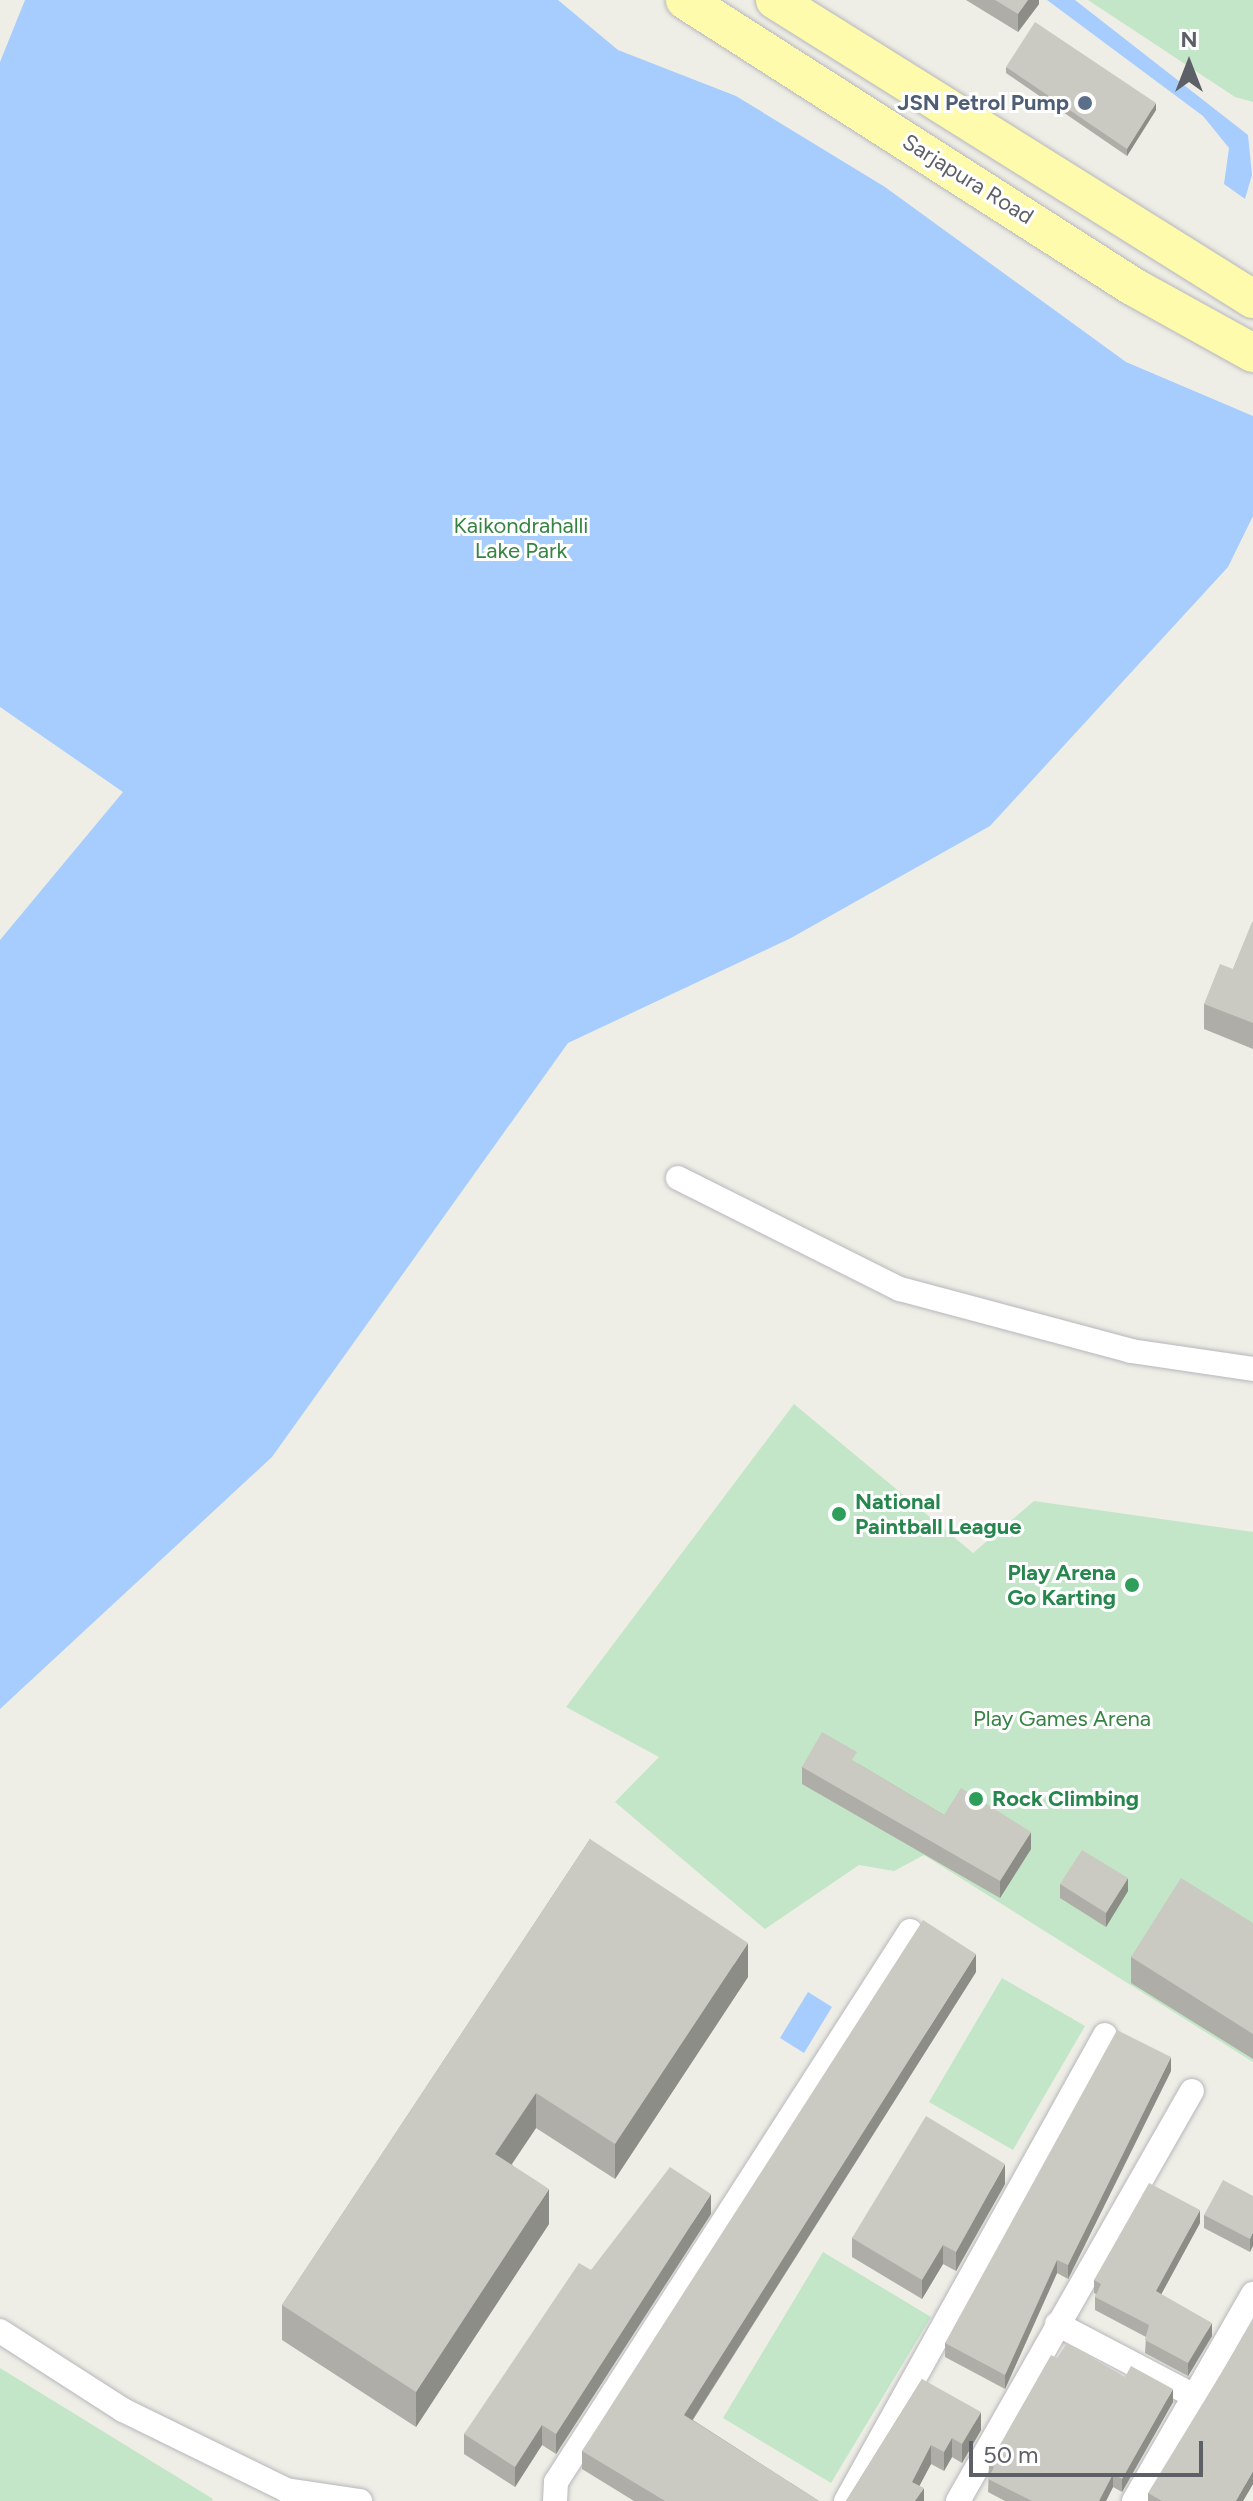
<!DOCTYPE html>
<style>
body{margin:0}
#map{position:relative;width:1253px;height:2501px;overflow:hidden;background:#efeee6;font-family:Figtree,sans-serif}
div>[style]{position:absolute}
.green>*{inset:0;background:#c2e6c7}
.water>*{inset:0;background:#a7cdfe}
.roads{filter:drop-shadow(0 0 2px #b6b7bc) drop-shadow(0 0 2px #b6b7bc)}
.minor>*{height:24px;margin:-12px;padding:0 12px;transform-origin:12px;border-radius:12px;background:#fff}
.primary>*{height:38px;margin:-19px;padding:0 19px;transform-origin:19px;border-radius:19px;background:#fefcac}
.wall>*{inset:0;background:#aeada7}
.shaded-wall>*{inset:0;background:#8d8d88}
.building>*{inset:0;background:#cac9c2}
.dots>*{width:22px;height:22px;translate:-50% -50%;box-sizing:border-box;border:4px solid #fff;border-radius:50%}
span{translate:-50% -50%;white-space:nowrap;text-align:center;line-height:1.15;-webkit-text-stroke:6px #fff;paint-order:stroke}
.service-label{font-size:22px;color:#4e5e75;font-weight:700}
.right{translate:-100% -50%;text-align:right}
.street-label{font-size:22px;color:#5d6066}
.park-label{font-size:22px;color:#368443}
.leisure-label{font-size:22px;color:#27864d;font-weight:700}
.left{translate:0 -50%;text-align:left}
.north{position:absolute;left:1149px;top:24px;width:80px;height:80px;-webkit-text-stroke:6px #fff;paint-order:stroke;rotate:0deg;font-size:22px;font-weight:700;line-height:32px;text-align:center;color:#5d6066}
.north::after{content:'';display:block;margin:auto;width:28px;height:36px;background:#5d6066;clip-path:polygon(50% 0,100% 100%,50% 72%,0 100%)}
.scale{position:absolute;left:969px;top:2441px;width:234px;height:36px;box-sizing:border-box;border:4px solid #5d6066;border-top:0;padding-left:10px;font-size:24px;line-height:28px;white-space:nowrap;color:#5d6066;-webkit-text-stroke:6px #fff;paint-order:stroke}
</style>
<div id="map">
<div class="green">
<div style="clip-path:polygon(1088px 0,1253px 0,1253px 102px,1235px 97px)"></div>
<div style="clip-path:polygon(794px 1404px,973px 1553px,1034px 1501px,1253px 1532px,1253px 2062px,924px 1855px,894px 1871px,859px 1865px,765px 1929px,615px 1802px,659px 1757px,566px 1707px)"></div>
<div style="clip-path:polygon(1002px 1978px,1085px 2026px,1013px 2150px,929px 2102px)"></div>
<div style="clip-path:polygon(823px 2252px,931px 2317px,831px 2483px,723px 2418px)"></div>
<div style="clip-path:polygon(0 2368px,213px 2499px,212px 2501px,0 2501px)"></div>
</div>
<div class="water">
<div style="clip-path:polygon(25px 0,558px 0,618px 50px,736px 96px,885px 187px,1126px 362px,1253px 416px,1253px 516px,1228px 567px,990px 826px,791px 938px,568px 1043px,272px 1457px,0 1709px,0 940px,123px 792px,0 707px,0 62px)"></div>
<div style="clip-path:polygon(1047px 0,1075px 0,1248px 135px,1252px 175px,1245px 199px,1224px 184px,1229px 148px,1203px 116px)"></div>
<div style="clip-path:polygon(808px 1992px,832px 2007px,804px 2053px,780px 2038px)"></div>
</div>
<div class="roads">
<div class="minor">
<div style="left:678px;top:1178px;width:248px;rotate:26.6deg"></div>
<div style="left:900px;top:1289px;width:239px;rotate:15deg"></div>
<div style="left:1131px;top:1351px;width:123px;rotate:8.4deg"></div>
<div style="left:1057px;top:2324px;width:153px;rotate:27.7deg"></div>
<div style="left:0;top:2331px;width:146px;rotate:32.7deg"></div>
<div style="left:123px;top:2410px;width:182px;rotate:26.1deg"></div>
<div style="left:286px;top:2490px;width:75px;rotate:8.5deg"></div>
<div style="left:555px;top:2501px;width:19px;rotate:-87deg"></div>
<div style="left:556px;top:2482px;width:655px;rotate:-57.28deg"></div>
<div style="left:846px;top:2501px;width:533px;rotate:-60.93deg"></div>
<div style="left:958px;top:2501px;width:472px;rotate:-60.3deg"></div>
<div style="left:1134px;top:2501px;width:239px;rotate:-60.1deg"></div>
</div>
<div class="primary">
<div style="left:685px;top:0;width:531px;rotate:32.61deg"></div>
<div style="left:1132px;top:286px;width:138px;rotate:29deg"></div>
<div style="left:775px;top:0;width:564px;rotate:32.03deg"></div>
</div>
</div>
<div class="wall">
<div style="clip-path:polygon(966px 0,1039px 0,1039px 4px,1018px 32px)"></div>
<div style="clip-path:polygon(1006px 67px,1156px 110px,1127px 156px,1006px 73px)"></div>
<div style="clip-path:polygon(1253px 922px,1253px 1049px,1204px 1029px,1204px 1004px,1233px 969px)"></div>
<div style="clip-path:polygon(857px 1763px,944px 1815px,1031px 1849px,1000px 1898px,802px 1784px,802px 1767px)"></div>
<div style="clip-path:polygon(590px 1839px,748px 1977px,615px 2179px,536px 2128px,512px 2164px,549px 2224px,416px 2427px,282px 2340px,282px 2305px)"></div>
<div style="clip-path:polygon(1060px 1884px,1128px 1891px,1106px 1927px,1060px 1898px)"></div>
<div style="clip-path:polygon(1253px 1923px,1253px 2059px,1131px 1983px,1131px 1957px)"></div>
<div style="clip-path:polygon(976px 1972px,693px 2420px,819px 2501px,634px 2501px,582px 2469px,582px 2451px)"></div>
<div style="clip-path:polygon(1171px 2071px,1068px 2279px,1057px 2273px,1005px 2389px,945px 2357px,945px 2343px)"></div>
<div style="clip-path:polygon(1005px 2184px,956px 2271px,943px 2264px,922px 2299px,852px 2257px,852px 2238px)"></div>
<div style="clip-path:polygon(1253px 2196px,1250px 2252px,1204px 2228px,1204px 2215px)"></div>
<div style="clip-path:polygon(711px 2214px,556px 2454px,542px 2445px,515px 2487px,464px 2454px,464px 2434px,591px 2270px)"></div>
<div style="clip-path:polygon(1200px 2223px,1161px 2294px,1212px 2336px,1188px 2376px,1145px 2353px,1146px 2337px,1095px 2310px,1095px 2297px,1096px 2294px,1094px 2293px,1094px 2280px)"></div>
<div style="clip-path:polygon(1057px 2358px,1125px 2377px,1173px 2402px,1122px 2492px,1113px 2487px,1106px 2501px,1005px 2501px,988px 2492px,989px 2464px)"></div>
<div style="clip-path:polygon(922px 2379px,981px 2430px,962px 2463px,952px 2457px,944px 2471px,931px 2464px,919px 2486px,924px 2501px,846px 2501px)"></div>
<div style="clip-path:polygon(1253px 2484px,1243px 2501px,1148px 2501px,1148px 2493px)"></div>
</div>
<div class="shaded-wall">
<div style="clip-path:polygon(1028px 0,1039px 0,1039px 4px,1018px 32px,1018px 14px)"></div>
<div style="clip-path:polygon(1156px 103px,1156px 110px,1127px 156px,1127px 149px)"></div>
<div style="clip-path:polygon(1031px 1832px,1031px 1849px,1000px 1898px,1000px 1881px)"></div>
<div style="clip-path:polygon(1128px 1878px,1128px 1891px,1106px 1927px,1106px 1913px)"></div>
<div style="clip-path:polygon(748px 1943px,748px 1977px,615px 2179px,615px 2144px)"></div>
<div style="clip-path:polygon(976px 1954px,976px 1972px,684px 2433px,684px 2415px)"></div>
<div style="clip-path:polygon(1171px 2057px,1171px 2071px,1068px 2279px,1068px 2265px)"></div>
<div style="clip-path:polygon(536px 2093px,536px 2128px,495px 2189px,495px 2154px)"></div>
<div style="clip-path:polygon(1005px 2164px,1005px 2184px,956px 2271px,956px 2252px)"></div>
<div style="clip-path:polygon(549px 2189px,549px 2224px,416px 2427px,416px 2392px)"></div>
<div style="clip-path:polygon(711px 2194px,711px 2214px,556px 2454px,556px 2434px)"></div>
<div style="clip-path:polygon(1200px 2210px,1200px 2223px,1156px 2304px,1156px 2291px)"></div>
<div style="clip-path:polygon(1253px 2232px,1253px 2246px,1250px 2252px,1250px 2239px)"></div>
<div style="clip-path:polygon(943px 2245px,943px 2264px,922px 2299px,922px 2280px)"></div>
<div style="clip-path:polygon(1057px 2260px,1057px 2273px,1005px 2389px,1005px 2375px)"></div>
<div style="clip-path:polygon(1212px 2323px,1212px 2336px,1188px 2376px,1188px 2363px)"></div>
<div style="clip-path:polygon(1173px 2389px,1173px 2402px,1122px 2492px,1122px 2479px)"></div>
<div style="clip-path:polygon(981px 2412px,981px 2430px,962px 2463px,962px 2444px)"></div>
<div style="clip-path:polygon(542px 2425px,542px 2445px,515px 2487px,515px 2467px)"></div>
<div style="clip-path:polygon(952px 2438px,952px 2457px,944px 2471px,944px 2452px)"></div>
<div style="clip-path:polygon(931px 2445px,931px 2464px,912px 2500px,912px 2482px)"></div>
<div style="clip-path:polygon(1253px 2471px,1253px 2484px,1243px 2501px,1236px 2501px)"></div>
<div style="clip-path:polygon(1113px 2474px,1113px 2487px,1106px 2501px,1099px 2501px)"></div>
<div style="clip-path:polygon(924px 2488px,924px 2501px,915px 2501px)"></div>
</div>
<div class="building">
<div style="clip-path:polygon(995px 0,1028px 0,1018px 14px)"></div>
<div style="clip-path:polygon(1035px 22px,1156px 103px,1127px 149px,1006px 67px)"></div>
<div style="clip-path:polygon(1252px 922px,1253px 922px,1253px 1023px,1204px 1004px,1220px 964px,1233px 969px)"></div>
<div style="clip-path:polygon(822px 1732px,857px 1752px,852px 1760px,944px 1815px,961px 1788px,1031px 1832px,1000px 1881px,802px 1767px)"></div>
<div style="clip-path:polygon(590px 1839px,748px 1943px,615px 2144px,536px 2093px,495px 2154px,549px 2189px,416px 2392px,282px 2305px)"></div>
<div style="clip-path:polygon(1082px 1850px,1128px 1878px,1106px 1913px,1060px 1884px)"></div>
<div style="clip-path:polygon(1181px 1878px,1253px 1923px,1253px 2034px,1131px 1957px)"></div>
<div style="clip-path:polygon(923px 1920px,976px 1954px,684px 2415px,819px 2501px,665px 2501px,582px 2451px)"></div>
<div style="clip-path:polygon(1117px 2030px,1171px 2057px,1068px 2265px,1057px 2260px,1005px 2375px,945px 2343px)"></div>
<div style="clip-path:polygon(926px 2116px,1005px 2164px,956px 2252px,943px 2245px,922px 2280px,852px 2238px)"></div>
<div style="clip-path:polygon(670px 2167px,711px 2194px,556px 2434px,542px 2425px,515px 2467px,464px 2434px,579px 2263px,591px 2270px)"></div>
<div style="clip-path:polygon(1223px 2180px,1253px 2196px,1253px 2232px,1250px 2239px,1204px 2215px)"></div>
<div style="clip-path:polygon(1149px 2183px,1200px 2210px,1156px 2291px,1212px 2323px,1188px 2363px,1145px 2340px,1149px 2325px,1095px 2297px,1101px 2284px,1094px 2280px)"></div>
<div style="clip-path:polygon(1253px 2321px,1253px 2471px,1236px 2501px,1162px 2501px,1148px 2493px)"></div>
<div style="clip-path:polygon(1067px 2343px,1125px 2377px,1131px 2366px,1173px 2389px,1122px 2479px,1113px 2474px,1099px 2501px,1032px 2501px,988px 2479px,994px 2467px,989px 2464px,1051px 2355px,1057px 2358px)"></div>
<div style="clip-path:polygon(922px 2379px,981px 2412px,962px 2444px,952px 2438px,944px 2452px,931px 2445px,912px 2482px,924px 2488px,915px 2501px,846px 2501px)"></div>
</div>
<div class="dots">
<div style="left:1085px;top:103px;background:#5c6f8a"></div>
<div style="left:839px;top:1514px;background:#2e9e5b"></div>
<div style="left:1132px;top:1585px;background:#2e9e5b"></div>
<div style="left:976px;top:1799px;background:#2e9e5b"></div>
</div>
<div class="service-label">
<span class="right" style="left:1069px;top:103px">JSN Petrol Pump</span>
</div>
<div class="street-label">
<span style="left:968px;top:179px;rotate:32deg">Sarjapura Road</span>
</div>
<div class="park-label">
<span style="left:521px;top:538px">Kaikondrahalli<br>Lake Park</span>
<span style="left:1062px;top:1719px">Play Games Arena</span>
</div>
<div class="leisure-label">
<span class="left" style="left:855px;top:1514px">National<br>Paintball League</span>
<span class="right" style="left:1116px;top:1585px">Play Arena<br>Go Karting</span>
<span class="left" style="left:992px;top:1799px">Rock Climbing</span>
</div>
<div class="north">N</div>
<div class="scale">50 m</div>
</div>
